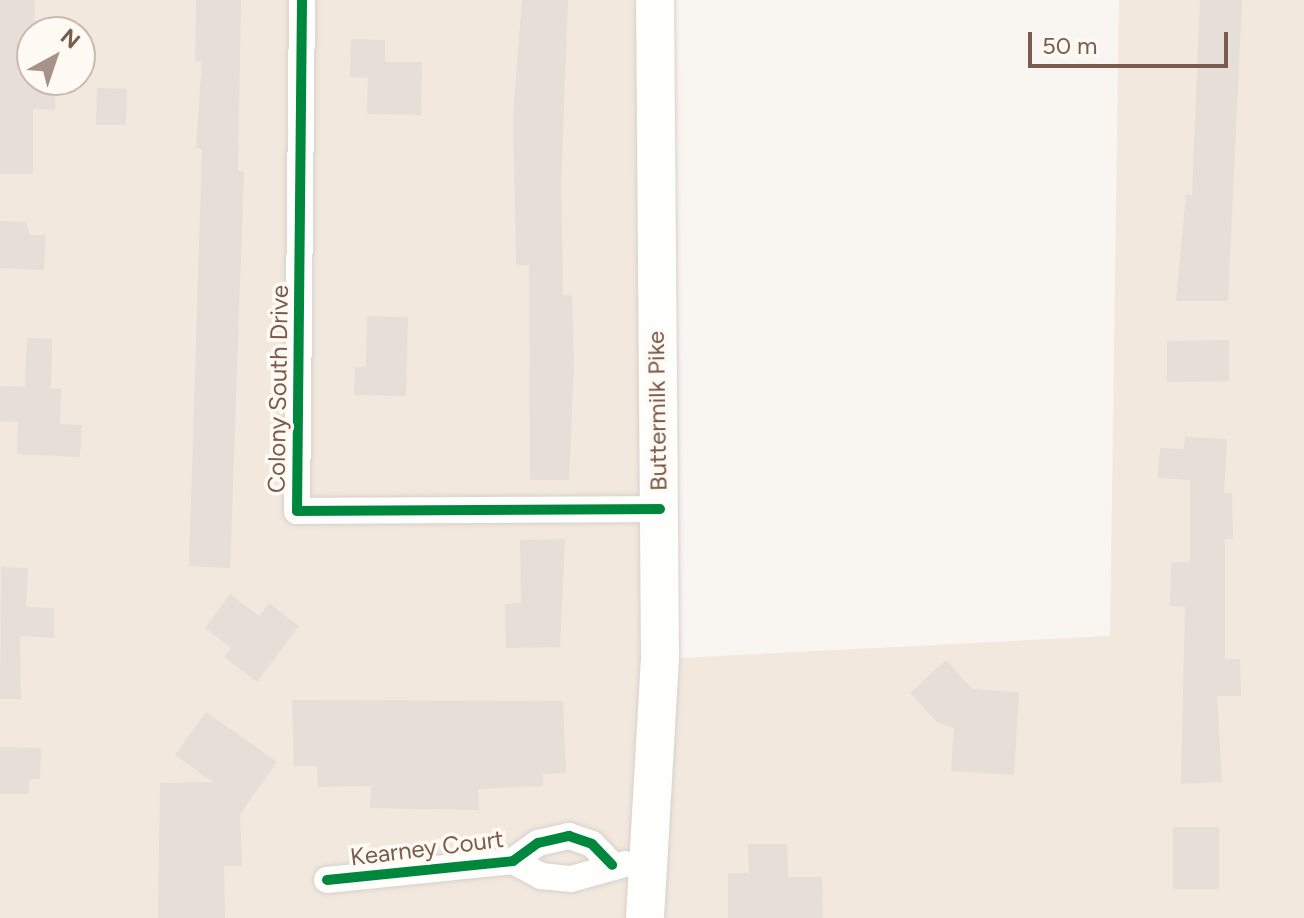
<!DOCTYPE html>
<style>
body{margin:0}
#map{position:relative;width:1304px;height:918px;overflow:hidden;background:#f9f5f0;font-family:Figtree,sans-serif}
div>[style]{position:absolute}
.residential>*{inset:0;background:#f2e8de}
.building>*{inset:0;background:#e6ded7}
.roads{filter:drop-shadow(0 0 2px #d7d1cb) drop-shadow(0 0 2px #d7d1cb)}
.minor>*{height:26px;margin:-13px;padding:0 13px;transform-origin:13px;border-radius:13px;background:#fefefd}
.secondary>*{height:38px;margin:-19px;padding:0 19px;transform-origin:19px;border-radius:19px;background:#fefefd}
.cycleway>*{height:10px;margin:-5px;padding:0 5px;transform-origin:5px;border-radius:5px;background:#00873e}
span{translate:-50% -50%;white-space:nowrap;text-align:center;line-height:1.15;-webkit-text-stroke:7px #fffaf3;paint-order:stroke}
.street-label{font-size:24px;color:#7a5c4d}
.north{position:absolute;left:16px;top:16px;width:80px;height:80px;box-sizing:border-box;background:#fffaf3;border:2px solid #cabbb1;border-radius:50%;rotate:40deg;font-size:22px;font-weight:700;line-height:32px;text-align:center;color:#7a5c4d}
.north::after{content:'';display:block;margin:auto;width:28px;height:36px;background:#a69286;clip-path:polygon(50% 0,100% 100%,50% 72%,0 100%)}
.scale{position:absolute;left:1028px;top:32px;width:200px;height:36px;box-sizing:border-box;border:4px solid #7a5c4d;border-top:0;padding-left:10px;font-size:24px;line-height:28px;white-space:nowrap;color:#7a5c4d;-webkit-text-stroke:6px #fffaf3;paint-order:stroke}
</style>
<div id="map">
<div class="residential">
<div style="clip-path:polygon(evenodd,0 0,657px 0,661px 659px,1110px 636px,1119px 0,1304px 0,1304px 918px,0 918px,0 0,32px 32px,80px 32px,80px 80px,32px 80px,32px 32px)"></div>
</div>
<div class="building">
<div style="clip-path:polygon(0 0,35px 0,32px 80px,55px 80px,55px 110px,33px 109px,33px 174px,0 174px)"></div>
<div style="clip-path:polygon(196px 0,241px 0,238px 171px,244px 171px,230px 568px,189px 566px,202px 149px,196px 148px,202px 62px,195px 62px)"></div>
<div style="clip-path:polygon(522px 0,568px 0,561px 183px,563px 295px,572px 295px,574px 365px,569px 480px,530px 480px,529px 265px,516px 265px,513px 115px)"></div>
<div style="clip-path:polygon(1200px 0,1242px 0,1228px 301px,1176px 301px,1186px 194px,1192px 195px)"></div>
<div style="clip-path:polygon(351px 39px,385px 40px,385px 62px,422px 62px,421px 115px,367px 114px,368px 78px,350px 77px)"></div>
<div style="clip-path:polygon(97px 88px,127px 89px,126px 125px,96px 125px)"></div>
<div style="clip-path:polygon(0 221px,26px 222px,30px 235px,46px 235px,44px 270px,0 268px)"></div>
<div style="clip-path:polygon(367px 316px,408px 317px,406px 396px,354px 395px,355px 367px,366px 367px)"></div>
<div style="clip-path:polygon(27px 338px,52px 339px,51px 389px,61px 389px,60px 424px,82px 425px,80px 457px,17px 454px,18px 422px,0 421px,0 386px,25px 387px)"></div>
<div style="clip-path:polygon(1218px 340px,1229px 340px,1229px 381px,1167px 382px,1167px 341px)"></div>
<div style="clip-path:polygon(1185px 437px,1227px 439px,1224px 493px,1232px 493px,1233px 539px,1225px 539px,1225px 659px,1240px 659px,1241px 696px,1217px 696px,1222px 782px,1181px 784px,1185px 607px,1170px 606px,1171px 562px,1190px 562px,1190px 480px,1158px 478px,1160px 448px,1184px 449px)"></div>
<div style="clip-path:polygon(565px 539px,560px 647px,506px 648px,505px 604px,521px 603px,520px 540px)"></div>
<div style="clip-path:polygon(1px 567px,28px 568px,26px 607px,54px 608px,54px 638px,20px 636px,21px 699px,0 699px)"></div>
<div style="clip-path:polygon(230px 594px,259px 616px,269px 603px,299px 626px,257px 682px,224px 657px,231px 648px,205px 628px)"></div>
<div style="clip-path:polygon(946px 660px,972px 689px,1019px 692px,1014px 775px,951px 771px,954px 728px,937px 722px,910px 693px)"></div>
<div style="clip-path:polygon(292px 700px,563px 701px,566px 773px,543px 774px,543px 786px,478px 789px,479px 810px,370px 808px,371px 786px,318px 787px,317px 766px,294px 766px)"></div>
<div style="clip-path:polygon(206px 712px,277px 762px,240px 814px,242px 866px,224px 866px,225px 918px,158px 918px,160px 783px,213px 782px,175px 755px)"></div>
<div style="clip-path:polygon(0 747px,41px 748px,40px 779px,29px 779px,29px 794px,0 794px)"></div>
<div style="clip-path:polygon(1173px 827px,1219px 827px,1219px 889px,1173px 889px)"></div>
<div style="clip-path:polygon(748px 844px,787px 844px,788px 877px,822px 877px,823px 918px,728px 918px,728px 873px,749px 873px)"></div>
</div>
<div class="roads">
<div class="minor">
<div style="left:302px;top:0;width:511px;rotate:90.56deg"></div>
<div style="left:297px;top:511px;width:363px;rotate:-0.3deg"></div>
<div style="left:513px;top:861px;width:32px;rotate:28deg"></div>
<div style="left:541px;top:876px;width:30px;rotate:6deg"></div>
<div style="left:571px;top:879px;width:56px;rotate:-15.5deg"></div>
<div style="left:327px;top:880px;width:187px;rotate:-5.8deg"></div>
<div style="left:513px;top:861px;width:31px;rotate:-36deg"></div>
<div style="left:538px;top:843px;width:32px;rotate:-13deg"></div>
<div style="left:569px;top:836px;width:24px;rotate:19deg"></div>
<div style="left:592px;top:844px;width:29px;rotate:46deg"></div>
</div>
<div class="secondary">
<div style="left:645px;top:918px;width:259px;rotate:-86.7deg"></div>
<div style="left:660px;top:659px;width:659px;rotate:-90.43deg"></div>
</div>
</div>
<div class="cycleway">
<div style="left:302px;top:0;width:511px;rotate:90.56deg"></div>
<div style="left:297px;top:511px;width:363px;rotate:-0.3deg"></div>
<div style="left:327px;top:880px;width:187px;rotate:-5.8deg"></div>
<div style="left:513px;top:861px;width:31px;rotate:-36deg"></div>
<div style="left:538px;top:843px;width:32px;rotate:-13deg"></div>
<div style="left:569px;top:836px;width:24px;rotate:19deg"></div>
<div style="left:592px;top:844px;width:29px;rotate:46deg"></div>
</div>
<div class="street-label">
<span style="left:278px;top:389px;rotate:-89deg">Colony South Drive</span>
<span style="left:657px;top:411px;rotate:-91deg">Buttermilk Pike</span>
<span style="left:427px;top:848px;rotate:-7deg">Kearney Court</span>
</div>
<div class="north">N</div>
<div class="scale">50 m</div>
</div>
